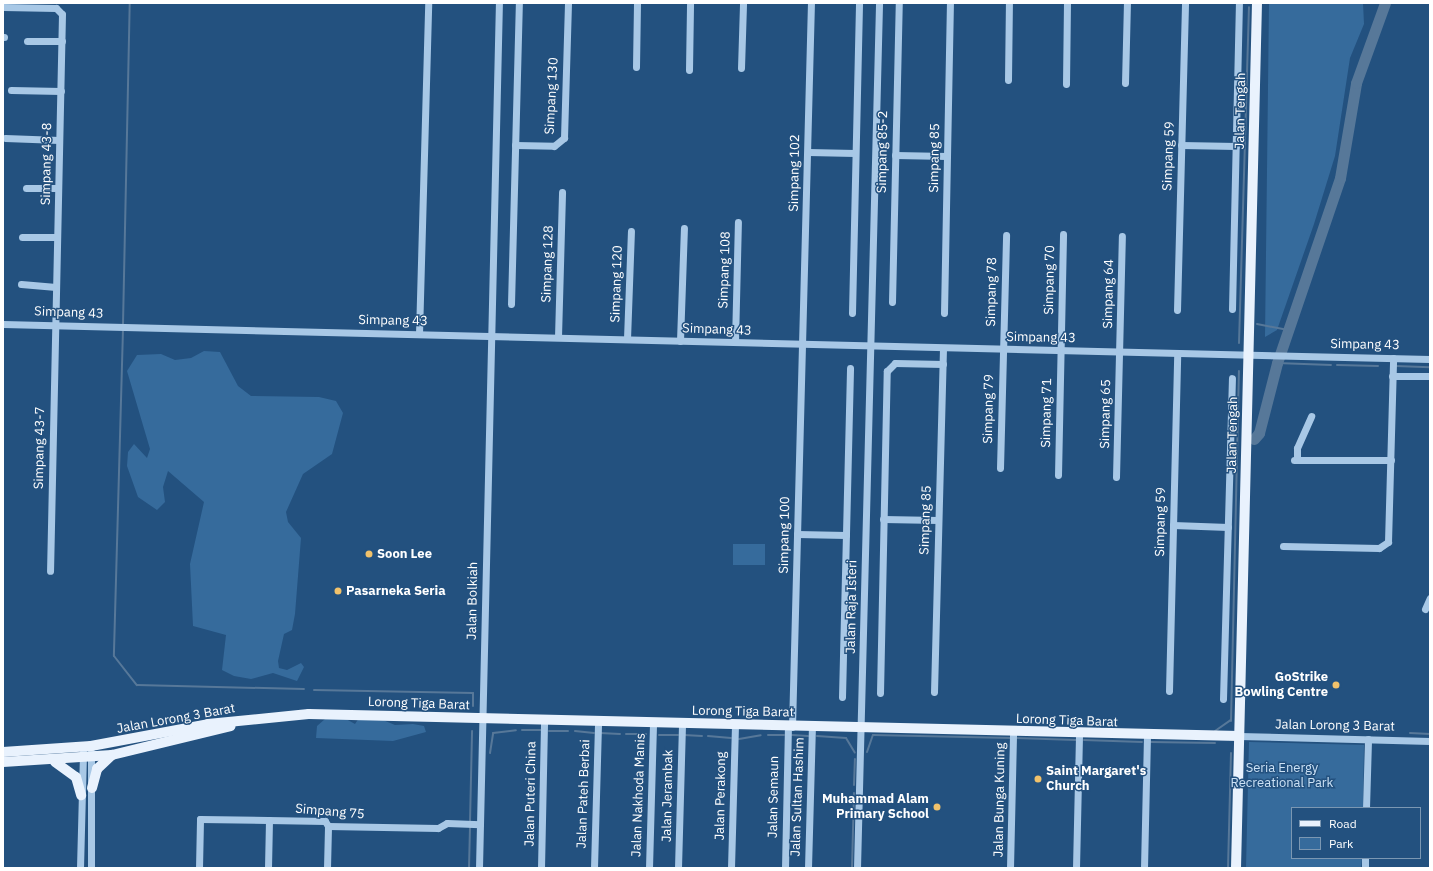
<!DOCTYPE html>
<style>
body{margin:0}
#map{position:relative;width:1433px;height:871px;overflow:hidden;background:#23517f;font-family:"IBM Plex Sans",sans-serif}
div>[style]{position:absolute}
.green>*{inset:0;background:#366b9c}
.stream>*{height:2px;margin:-1px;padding:0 1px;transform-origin:1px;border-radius:1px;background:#577899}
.river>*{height:11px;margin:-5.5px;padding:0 5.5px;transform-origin:5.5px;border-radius:5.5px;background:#577899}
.minor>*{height:7px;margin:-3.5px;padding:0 3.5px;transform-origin:3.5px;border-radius:3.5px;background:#a8c8e6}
.major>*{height:10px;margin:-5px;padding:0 5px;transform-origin:5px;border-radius:5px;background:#e9f2fd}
.dots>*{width:11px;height:11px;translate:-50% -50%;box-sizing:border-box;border:2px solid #23517f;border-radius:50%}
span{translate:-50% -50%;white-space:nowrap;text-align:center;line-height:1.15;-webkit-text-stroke:3px #23517f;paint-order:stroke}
.street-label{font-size:13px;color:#fff}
.poi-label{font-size:13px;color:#fff;font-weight:700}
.left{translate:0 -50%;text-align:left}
.right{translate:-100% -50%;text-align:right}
.park-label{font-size:13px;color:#cbe1f5}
.frame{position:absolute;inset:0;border:4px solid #fff;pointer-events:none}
.legend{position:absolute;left:1291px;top:807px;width:130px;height:52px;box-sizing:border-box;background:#23517f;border:1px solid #7b97b2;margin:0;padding:5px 7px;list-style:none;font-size:12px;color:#fff}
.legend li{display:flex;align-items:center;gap:8px;height:20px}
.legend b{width:20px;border:1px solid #7b97b2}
</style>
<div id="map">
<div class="green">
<div style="clip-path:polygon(1269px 3px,1363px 3px,1364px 24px,1350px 58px,1335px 156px,1314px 224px,1277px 330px,1265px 337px)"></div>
<div style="clip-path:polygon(204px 351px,220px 352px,238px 386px,251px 396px,319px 397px,336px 401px,343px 413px,332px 454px,303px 474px,286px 512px,288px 522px,301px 538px,295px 614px,292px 630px,284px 634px,278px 661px,279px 668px,287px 670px,301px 663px,304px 667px,297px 681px,273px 673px,251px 679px,234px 676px,222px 670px,226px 635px,193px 626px,190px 564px,204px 502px,168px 471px,163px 487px,165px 502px,157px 510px,138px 497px,127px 466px,128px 452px,134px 444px,147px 458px,150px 449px,127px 371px,137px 355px,161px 354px,175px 360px,191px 358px)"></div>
<div style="clip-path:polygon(733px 544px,765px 544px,765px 565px,733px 565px)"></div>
<div style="clip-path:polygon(359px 718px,378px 718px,395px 725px,413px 724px,424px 726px,426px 732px,393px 741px,316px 738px,317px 726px,325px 719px,346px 719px,355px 724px)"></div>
<div style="clip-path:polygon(1249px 742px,1364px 745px,1363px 808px,1292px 808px,1292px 858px,1362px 858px,1361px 868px,1246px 868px)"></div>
</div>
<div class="stream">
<div style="left:123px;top:324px;width:321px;rotate:-88.8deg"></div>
<div style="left:1257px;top:324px;width:33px;rotate:11deg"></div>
<div style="left:123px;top:329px;width:327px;rotate:91.6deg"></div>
<div style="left:114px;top:656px;width:37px;rotate:52deg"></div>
<div style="left:137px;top:685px;width:167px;rotate:1.4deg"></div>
<div style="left:1239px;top:343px;width:336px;rotate:-88.3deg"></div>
<div style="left:1277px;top:363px;width:54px;rotate:2.1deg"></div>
<div style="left:1337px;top:365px;width:41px;rotate:1.4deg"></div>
<div style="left:1396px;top:366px;width:34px;rotate:2deg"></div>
<div style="left:314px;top:690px;width:159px;rotate:1.1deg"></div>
<div style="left:473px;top:693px;width:13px;rotate:90deg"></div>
<div style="left:1231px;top:721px;width:350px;rotate:-88.7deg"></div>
<div style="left:522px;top:730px;width:19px"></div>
<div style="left:549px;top:731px;width:19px"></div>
<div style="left:575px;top:731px;width:19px;rotate:6deg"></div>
<div style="left:1215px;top:731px;width:19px;rotate:-35deg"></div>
<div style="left:600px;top:733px;width:20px;rotate:3deg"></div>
<div style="left:1410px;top:733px;width:20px;rotate:3deg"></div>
<div style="left:626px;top:734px;width:20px"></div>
<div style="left:659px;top:735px;width:19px"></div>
<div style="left:684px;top:735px;width:18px;rotate:3deg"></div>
<div style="left:768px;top:735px;width:16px"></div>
<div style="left:792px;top:735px;width:16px;rotate:4deg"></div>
<div style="left:708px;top:736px;width:23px;rotate:5deg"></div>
<div style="left:817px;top:736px;width:29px;rotate:4deg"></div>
<div style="left:846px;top:738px;width:17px;rotate:59deg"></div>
<div style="left:1016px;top:738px;width:60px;rotate:1.9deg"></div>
<div style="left:739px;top:739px;width:22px;rotate:-10deg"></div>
<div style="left:1084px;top:740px;width:58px;rotate:2deg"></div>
<div style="left:1151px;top:742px;width:64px;rotate:0.9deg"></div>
<div style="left:867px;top:752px;width:18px;rotate:-71deg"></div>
<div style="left:873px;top:735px;width:138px;rotate:1.2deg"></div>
<div style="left:490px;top:753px;width:20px;rotate:-81deg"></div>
<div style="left:493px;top:733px;width:23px;rotate:-7deg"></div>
<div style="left:854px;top:785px;width:26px;rotate:-88deg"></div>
<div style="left:470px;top:822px;width:91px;rotate:-88.7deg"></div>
<div style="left:469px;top:868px;width:42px;rotate:-88.6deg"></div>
<div style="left:852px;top:868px;width:75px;rotate:-88.5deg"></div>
<div style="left:1228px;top:868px;width:115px;rotate:-88.5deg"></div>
</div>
<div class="river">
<div style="left:1254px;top:439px;width:8px;rotate:-50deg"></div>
<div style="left:1259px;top:433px;width:72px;rotate:-75.6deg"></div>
<div style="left:1277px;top:363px;width:195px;rotate:-71.2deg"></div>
<div style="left:1340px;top:178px;width:96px;rotate:-80.4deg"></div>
<div style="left:1356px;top:83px;width:85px;rotate:-70.1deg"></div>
</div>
<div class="minor">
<div style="left:3px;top:7px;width:53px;rotate:1.1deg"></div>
<div style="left:56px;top:8px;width:8px;rotate:45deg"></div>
<div style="left:62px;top:14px;width:557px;rotate:91.23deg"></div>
<div style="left:3px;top:37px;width:1px"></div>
<div style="left:27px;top:41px;width:35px"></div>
<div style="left:636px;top:67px;width:64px;rotate:-89.1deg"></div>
<div style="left:741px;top:68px;width:65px;rotate:-88.2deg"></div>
<div style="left:689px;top:70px;width:67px;rotate:-89.1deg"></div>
<div style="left:1008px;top:80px;width:77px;rotate:-89.3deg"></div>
<div style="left:1125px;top:83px;width:80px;rotate:-88.6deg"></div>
<div style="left:1066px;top:84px;width:81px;rotate:-89.3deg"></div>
<div style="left:11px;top:90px;width:50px;rotate:1.1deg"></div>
<div style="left:5px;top:138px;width:54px;rotate:2.1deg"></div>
<div style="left:515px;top:145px;width:39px;rotate:1deg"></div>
<div style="left:554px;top:146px;width:13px;rotate:-39deg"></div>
<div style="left:564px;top:138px;width:135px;rotate:-88.3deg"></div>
<div style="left:1181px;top:145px;width:55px;rotate:1deg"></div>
<div style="left:808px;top:152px;width:47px;rotate:1.2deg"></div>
<div style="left:895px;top:155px;width:52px;rotate:1.1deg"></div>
<div style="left:26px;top:188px;width:32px"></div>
<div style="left:22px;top:237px;width:35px"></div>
<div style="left:21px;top:284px;width:35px;rotate:5deg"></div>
<div style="left:892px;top:302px;width:299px;rotate:-88.7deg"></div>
<div style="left:511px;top:304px;width:301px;rotate:-88.5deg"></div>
<div style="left:1232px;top:309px;width:306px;rotate:-88.7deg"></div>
<div style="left:1177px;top:310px;width:307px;rotate:-88.5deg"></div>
<div style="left:852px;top:313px;width:310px;rotate:-88.7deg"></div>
<div style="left:944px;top:313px;width:310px;rotate:-88.9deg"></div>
<div style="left:3px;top:324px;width:1427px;rotate:1.41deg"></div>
<div style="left:419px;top:334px;width:331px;rotate:-88.4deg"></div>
<div style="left:558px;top:337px;width:145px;rotate:-88.4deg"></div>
<div style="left:627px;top:339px;width:108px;rotate:-87.9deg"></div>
<div style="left:680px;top:341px;width:113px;rotate:-88deg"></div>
<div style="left:735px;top:342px;width:120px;rotate:-88.6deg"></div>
<div style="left:1392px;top:376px;width:38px"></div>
<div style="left:1294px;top:460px;width:97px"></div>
<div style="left:1297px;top:460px;width:12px;rotate:-90deg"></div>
<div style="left:1297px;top:448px;width:35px;rotate:-66deg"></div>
<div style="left:1000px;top:468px;width:233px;rotate:-88.5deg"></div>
<div style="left:1058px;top:475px;width:241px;rotate:-88.8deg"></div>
<div style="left:1116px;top:477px;width:241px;rotate:-88.6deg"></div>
<div style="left:883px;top:519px;width:55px;rotate:1deg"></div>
<div style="left:1173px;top:525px;width:55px;rotate:2.1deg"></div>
<div style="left:797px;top:534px;width:49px;rotate:1.2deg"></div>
<div style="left:1283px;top:546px;width:96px;rotate:1.2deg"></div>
<div style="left:1379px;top:548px;width:11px;rotate:-34deg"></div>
<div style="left:1388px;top:542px;width:184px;rotate:-88.4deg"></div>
<div style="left:1425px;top:609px;width:12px;rotate:-66deg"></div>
<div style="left:1169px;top:691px;width:338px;rotate:-88.6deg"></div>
<div style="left:934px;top:692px;width:344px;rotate:-88.5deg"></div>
<div style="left:880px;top:693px;width:322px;rotate:-88.8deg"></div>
<div style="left:887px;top:371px;width:11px;rotate:-45deg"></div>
<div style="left:895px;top:363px;width:48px;rotate:1.2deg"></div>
<div style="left:842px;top:697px;width:329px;rotate:-88.6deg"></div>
<div style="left:1223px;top:699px;width:321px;rotate:-88.4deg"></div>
<div style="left:792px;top:727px;width:724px;rotate:-88.5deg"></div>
<div style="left:1239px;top:736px;width:191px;rotate:1.5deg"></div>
<div style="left:1366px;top:808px;width:69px;rotate:-88.3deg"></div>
<div style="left:328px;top:826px;width:110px;rotate:1deg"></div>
<div style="left:438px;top:828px;width:10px;rotate:-29deg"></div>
<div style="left:447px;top:823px;width:33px;rotate:2deg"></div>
<div style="left:80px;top:868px;width:116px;rotate:-88.5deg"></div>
<div style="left:91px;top:868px;width:116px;rotate:-90deg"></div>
<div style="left:199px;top:868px;width:49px;rotate:-88.8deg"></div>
<div style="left:200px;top:819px;width:125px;rotate:0.9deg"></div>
<div style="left:325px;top:821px;width:6px;rotate:59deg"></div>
<div style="left:268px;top:868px;width:48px;rotate:-88.8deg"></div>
<div style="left:327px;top:868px;width:42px;rotate:-88.6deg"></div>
<div style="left:479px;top:868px;width:865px;rotate:-88.68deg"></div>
<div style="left:541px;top:868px;width:148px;rotate:-88.8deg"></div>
<div style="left:594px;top:868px;width:146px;rotate:-88.4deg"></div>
<div style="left:649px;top:868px;width:145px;rotate:-88.4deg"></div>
<div style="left:678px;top:868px;width:144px;rotate:-88.4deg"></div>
<div style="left:731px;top:868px;width:143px;rotate:-88.4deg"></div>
<div style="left:785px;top:868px;width:141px;rotate:-88.8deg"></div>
<div style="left:808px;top:868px;width:141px;rotate:-88.4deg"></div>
<div style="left:857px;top:868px;width:865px;rotate:-88.54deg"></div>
<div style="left:1010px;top:868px;width:136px;rotate:-88.7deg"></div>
<div style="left:1076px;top:868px;width:134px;rotate:-88.7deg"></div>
<div style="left:1144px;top:868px;width:132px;rotate:-88.7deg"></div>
<div style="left:1365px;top:868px;width:10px;rotate:-90deg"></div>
</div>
<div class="major">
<div style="left:3px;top:752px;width:88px;rotate:-3.9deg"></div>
<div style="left:91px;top:746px;width:119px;rotate:-10.6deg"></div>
<div style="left:208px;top:724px;width:101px;rotate:-5.7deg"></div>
<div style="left:309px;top:714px;width:930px;rotate:1.36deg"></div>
<div style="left:3px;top:762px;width:109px;rotate:-3.7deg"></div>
<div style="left:112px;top:755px;width:122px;rotate:-13.7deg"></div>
<div style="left:55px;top:762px;width:26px;rotate:36deg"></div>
<div style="left:76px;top:777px;width:19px;rotate:74deg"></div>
<div style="left:92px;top:788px;width:20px;rotate:-75deg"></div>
<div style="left:97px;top:769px;width:21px;rotate:-43deg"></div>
<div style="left:1236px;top:868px;width:865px;rotate:-88.61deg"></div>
</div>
<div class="dots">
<div style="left:369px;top:554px;background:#f1c26b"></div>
<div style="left:338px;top:591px;background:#f1c26b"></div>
<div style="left:1336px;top:685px;background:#f1c26b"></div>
<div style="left:1038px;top:779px;background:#f1c26b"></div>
<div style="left:937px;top:807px;background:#f1c26b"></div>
</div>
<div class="street-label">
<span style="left:552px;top:96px;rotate:-87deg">Simpang 130</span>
<span style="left:1241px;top:111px;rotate:-89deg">Jalan Tengah</span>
<span style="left:883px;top:152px;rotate:-89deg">Simpang 85-2</span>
<span style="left:1169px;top:156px;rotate:-88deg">Simpang 59</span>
<span style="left:935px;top:158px;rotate:-89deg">Simpang 85</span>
<span style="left:47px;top:164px;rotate:-89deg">Simpang 43-8</span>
<span style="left:795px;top:173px;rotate:-89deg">Simpang 102</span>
<span style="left:548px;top:264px;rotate:-88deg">Simpang 128</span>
<span style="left:725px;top:270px;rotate:-88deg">Simpang 108</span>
<span style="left:1050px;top:280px;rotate:-89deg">Simpang 70</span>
<span style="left:617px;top:284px;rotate:-88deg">Simpang 120</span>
<span style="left:992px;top:292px;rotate:-89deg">Simpang 78</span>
<span style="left:1109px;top:294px;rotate:-89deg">Simpang 64</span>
<span style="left:69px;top:313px;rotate:2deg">Simpang 43</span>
<span style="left:393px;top:321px;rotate:1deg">Simpang 43</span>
<span style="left:717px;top:330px;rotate:2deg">Simpang 43</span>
<span style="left:1041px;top:338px;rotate:1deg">Simpang 43</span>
<span style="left:1365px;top:345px;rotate:1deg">Simpang 43</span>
<span style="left:989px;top:409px;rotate:-89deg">Simpang 79</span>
<span style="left:1047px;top:413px;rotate:-89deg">Simpang 71</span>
<span style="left:1106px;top:414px;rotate:-89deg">Simpang 65</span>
<span style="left:1233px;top:435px;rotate:-89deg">Jalan Tengah</span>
<span style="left:40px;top:448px;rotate:-89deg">Simpang 43-7</span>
<span style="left:926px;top:520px;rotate:-88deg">Simpang 85</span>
<span style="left:1161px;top:522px;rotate:-89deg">Simpang 59</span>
<span style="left:785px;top:535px;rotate:-89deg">Simpang 100</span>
<span style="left:473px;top:601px;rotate:-89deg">Jalan Bolkiah</span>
<span style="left:852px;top:607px;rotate:-89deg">Jalan Raja Isteri</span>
<span style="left:419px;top:704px;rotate:2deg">Lorong Tiga Barat</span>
<span style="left:743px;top:712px;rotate:1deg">Lorong Tiga Barat</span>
<span style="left:176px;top:719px;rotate:-10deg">Jalan Lorong 3 Barat</span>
<span style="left:1067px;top:721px;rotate:2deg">Lorong Tiga Barat</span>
<span style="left:1335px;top:726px;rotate:1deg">Jalan Lorong 3 Barat</span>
<span style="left:531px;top:794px;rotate:-89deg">Jalan Puteri China</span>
<span style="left:584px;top:794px;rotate:-88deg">Jalan Pateh Berbai</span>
<span style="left:639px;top:795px;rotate:-88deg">Jalan Nakhoda Manis</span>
<span style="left:668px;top:796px;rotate:-89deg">Jalan Jerambak</span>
<span style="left:721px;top:796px;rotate:-89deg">Jalan Perakong</span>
<span style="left:774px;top:797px;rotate:-89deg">Jalan Semaun</span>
<span style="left:798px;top:797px;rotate:-88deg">Jalan Sultan Hashim</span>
<span style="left:1000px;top:800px;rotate:-89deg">Jalan Bunga Kuning</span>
<span style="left:330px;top:812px;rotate:5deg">Simpang 75</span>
</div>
<div class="poi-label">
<span class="left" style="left:377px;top:554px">Soon Lee</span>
<span class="left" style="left:346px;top:591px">Pasarneka Seria</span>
<span class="right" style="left:1328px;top:685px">GoStrike<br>Bowling Centre</span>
<span class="left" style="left:1046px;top:779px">Saint Margaret's<br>Church</span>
<span class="right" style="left:929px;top:807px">Muhammad Alam<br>Primary School</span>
</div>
<div class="park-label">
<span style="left:1282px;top:776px">Seria Energy<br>Recreational Park</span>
</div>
<div class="frame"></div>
<ul class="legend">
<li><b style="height:5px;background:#e9f2fd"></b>Road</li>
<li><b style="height:11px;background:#366b9c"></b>Park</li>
</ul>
</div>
